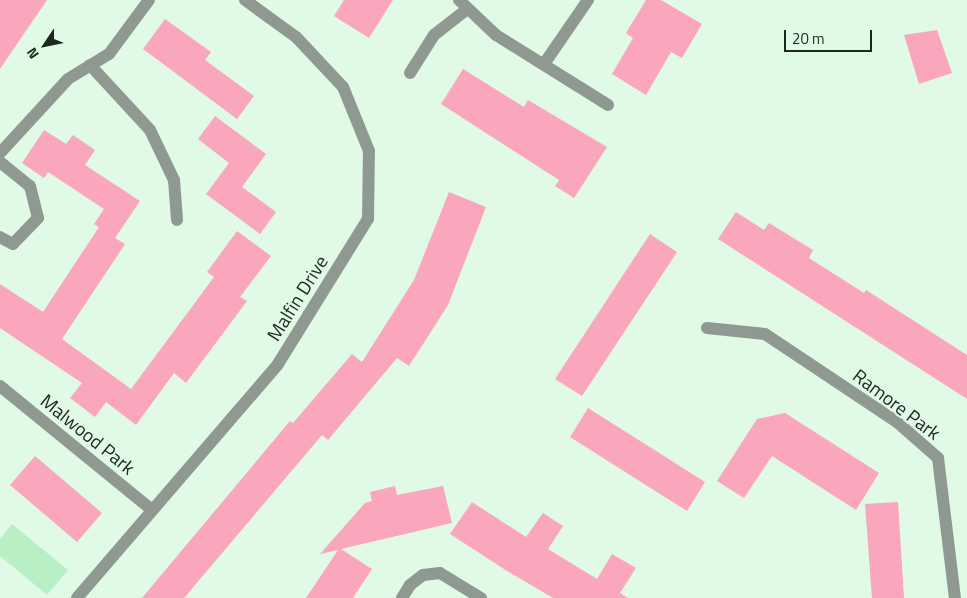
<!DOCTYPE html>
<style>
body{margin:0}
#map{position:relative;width:967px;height:598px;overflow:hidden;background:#e1fae6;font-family:"Titillium Web",sans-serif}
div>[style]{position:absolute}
.green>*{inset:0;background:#b8efc4}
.building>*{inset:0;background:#faa6bc}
.minor>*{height:12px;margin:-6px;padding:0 6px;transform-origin:6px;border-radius:6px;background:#8f9991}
span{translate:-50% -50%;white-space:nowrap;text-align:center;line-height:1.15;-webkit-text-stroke:4.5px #e1fae6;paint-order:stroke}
.street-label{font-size:19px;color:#1d261f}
.north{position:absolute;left:20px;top:20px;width:50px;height:50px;-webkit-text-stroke:4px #e1fae6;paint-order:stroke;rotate:236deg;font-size:14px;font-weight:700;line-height:20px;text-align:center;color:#1d261f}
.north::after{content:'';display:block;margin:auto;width:18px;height:22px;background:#1d261f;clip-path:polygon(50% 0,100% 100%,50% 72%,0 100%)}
.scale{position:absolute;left:784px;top:30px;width:88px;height:22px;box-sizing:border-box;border:2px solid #1d261f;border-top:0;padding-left:6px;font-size:15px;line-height:18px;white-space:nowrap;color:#1d261f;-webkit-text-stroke:4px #e1fae6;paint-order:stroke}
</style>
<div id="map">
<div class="green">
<div style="clip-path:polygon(12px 524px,68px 570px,47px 595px,0 556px,0 539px)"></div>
</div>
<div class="building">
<div style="clip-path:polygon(0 0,47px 0,0 69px)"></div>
<div style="clip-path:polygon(344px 0,393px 0,369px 38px,334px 16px)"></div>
<div style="clip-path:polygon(646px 0,661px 0,702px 24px,682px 58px,671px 52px,646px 95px,612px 74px,633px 38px,626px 33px)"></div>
<div style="clip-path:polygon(165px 19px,211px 52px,205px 60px,254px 96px,237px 119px,143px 49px)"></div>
<div style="clip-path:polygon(937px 30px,952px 73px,919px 84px,904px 35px)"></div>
<div style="clip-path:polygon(463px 69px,524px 107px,528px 100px,607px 147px,574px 198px,555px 186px,559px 180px,441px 104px)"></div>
<div style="clip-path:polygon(215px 116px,266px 154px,242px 187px,276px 212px,260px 234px,206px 194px,229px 163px,198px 139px)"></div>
<div style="clip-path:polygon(44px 130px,66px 144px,73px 135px,95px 150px,85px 165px,140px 201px,115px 238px,125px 244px,62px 339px,131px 389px,214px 277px,207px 272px,237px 231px,271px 256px,240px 297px,247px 301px,186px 383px,174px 373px,136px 425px,106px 402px,95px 417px,70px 398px,82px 383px,0 328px,0 284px,43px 312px,99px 227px,101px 229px,94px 224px,104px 209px,48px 172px,44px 178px,22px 163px)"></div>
<div style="clip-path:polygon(449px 192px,486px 207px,448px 305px,409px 366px,397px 358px,328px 440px,322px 435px,184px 598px,142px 598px,290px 421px,293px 423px,352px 354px,362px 362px,414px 280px)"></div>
<div style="clip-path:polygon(736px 212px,764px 230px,769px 223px,813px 250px,809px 258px,864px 293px,866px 290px,967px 355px,967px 399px,718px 239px)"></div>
<div style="clip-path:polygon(650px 234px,677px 252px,582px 396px,555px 379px)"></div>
<div style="clip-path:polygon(588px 408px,705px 482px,687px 511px,570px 437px)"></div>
<div style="clip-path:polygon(785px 413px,879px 473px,856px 510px,772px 456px,744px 498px,717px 481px,757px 419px)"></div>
<div style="clip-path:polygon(35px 456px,102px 513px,77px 542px,10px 485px)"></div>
<div style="clip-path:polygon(395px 486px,397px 495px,443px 486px,452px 523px,341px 549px,372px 569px,353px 598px,306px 598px,338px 550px,320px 554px,365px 503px,372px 501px,370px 492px)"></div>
<div style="clip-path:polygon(472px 502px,526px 537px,543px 513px,563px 526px,548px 549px,597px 579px,612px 554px,636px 568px,620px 593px,628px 598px,553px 598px,507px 571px,450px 534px)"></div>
<div style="clip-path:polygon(898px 502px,904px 598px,872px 598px,865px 504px)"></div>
</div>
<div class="minor">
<div style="left:459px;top:0;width:51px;rotate:43.4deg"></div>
<div style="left:496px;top:35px;width:132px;rotate:32deg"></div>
<div style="left:544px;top:64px;width:78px;rotate:-55.5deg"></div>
<div style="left:90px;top:65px;width:88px;rotate:47.3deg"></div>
<div style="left:150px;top:130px;width:55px;rotate:64.4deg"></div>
<div style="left:174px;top:180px;width:40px;rotate:85.7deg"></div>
<div style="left:410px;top:73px;width:45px;rotate:-57.7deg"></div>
<div style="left:434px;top:35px;width:41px;rotate:-38deg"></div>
<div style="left:0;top:153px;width:100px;rotate:-47.4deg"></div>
<div style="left:68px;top:79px;width:48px;rotate:-31.4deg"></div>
<div style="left:109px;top:54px;width:67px;rotate:-53.5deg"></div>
<div style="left:0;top:162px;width:38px;rotate:39deg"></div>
<div style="left:30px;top:186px;width:33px;rotate:76deg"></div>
<div style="left:38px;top:218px;width:36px;rotate:134deg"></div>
<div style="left:13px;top:244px;width:15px;rotate:-152deg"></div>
<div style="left:707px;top:328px;width:58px;rotate:5.9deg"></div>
<div style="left:765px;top:334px;width:159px;rotate:33.7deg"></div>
<div style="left:897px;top:422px;width:55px;rotate:41.3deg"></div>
<div style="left:938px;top:458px;width:141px;rotate:83.1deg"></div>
<div style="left:0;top:386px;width:196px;rotate:39.2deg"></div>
<div style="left:77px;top:598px;width:308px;rotate:-49.3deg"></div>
<div style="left:278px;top:364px;width:171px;rotate:-58.2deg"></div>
<div style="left:368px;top:219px;width:68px;rotate:-89.2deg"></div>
<div style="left:369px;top:151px;width:69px;rotate:-112.1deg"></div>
<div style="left:343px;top:87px;width:69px;rotate:-133.2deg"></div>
<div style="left:296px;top:37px;width:63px;rotate:-144deg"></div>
<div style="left:402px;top:598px;width:15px;rotate:-58deg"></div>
<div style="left:410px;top:585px;width:16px;rotate:-38deg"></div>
<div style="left:423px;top:575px;width:17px;rotate:-7deg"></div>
<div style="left:440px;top:573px;width:48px;rotate:31.4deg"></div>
</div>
<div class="street-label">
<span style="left:297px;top:298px;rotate:-58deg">Malfin Drive</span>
<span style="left:897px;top:404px;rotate:37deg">Ramore Park</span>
<span style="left:88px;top:434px;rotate:39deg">Malwood Park</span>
</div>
<div class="north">N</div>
<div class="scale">20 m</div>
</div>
